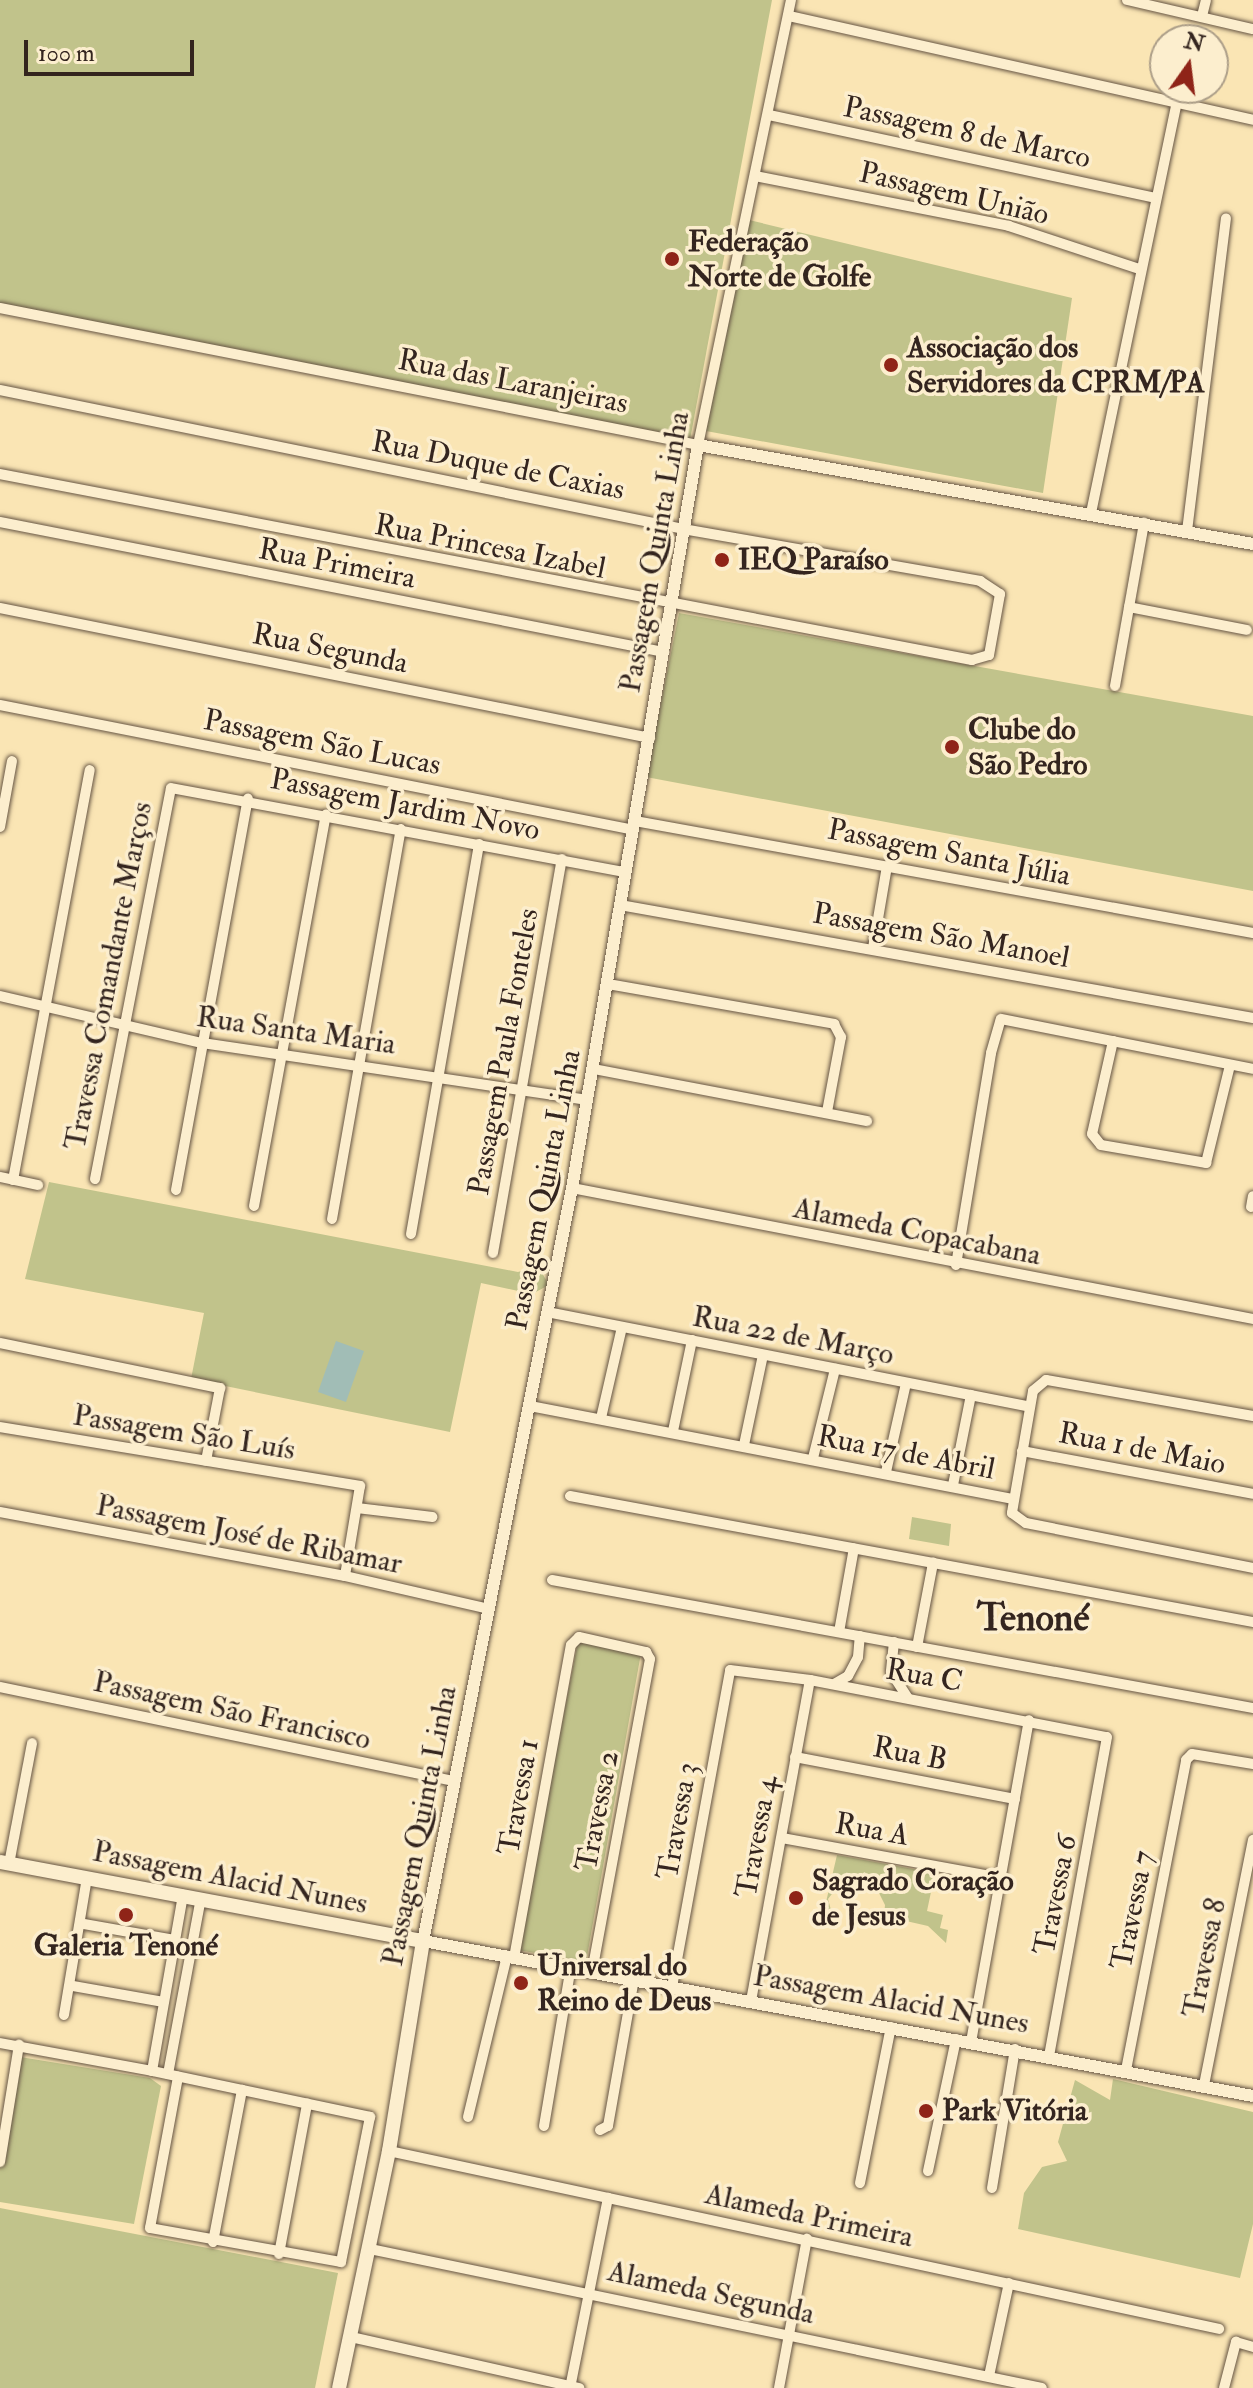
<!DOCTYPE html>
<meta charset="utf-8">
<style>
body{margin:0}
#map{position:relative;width:1253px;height:2388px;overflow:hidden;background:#fae5b4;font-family:"IM FELL Double Pica",serif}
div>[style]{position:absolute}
.green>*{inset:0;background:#c1c38b}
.water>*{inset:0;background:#a1bdb6}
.roads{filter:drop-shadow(0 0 2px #654) drop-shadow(0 0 2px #654)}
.minor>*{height:10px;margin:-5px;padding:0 5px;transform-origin:5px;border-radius:5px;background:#fceece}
.tertiary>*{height:12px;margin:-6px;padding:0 6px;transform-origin:6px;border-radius:6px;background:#fceece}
.secondary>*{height:14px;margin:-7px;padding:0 7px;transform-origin:7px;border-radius:7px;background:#fceece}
.dots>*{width:22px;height:22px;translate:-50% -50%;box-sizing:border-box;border:4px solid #fceece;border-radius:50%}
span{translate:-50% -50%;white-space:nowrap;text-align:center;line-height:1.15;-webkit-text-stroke:7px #fceece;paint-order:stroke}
.street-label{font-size:30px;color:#34251f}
.poi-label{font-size:30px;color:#34251f;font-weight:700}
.left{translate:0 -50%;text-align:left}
.district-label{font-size:38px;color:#34251f;font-weight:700}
.north{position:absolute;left:1149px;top:24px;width:80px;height:80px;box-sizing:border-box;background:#fceece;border:2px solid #ac9e88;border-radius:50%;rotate:14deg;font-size:22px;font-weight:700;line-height:32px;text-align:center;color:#34251f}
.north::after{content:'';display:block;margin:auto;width:28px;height:36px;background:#8f2418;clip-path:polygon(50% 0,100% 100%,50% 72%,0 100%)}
.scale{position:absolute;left:24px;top:40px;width:170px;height:36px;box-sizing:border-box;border:4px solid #34251f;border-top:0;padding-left:10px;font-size:24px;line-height:28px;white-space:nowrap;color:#34251f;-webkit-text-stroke:6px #fceece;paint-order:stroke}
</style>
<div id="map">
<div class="green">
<div style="clip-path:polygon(0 0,772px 0,689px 445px,0 303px)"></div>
<div style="clip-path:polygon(749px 220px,1072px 298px,1043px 493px,706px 431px)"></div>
<div style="clip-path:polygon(679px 613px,1253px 716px,1253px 891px,646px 777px)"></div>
<div style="clip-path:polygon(49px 1182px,518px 1272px,538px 1266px,549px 1285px,532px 1294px,481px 1283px,450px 1432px,191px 1379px,204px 1313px,25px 1279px)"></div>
<div style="clip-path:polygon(912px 1517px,951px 1524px,949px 1546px,909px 1539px)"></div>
<div style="clip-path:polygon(578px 1641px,641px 1653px,586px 1962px,518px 1950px)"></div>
<div style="clip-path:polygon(837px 1855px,935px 1873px,927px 1911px,943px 1915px,940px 1928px,948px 1930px,946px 1943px,928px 1926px,884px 1916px,885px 1905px,877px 1889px,838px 1886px,828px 1899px,831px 1910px,823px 1915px)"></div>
<div style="clip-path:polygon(20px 2057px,150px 2078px,161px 2086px,134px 2224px,0 2202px,0 2140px)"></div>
<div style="clip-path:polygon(1113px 2079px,1253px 2112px,1253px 2224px,1240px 2278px,1018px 2229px,1024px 2193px,1042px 2167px,1067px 2161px,1058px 2142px,1075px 2080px,1110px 2100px)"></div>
<div style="clip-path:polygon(0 2208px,338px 2273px,315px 2388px,0 2388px)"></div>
</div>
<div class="water">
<div style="clip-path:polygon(336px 1341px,364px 1351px,346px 1402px,318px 1392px)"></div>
</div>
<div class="roads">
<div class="minor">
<div style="left:1127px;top:0;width:129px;rotate:13deg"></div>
<div style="left:789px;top:16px;width:476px;rotate:12.6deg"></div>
<div style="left:1202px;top:16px;width:16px;rotate:-76deg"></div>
<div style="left:769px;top:115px;width:395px;rotate:12.1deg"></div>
<div style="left:755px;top:176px;width:259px;rotate:11.1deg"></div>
<div style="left:1009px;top:226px;width:137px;rotate:18.3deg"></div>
<div style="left:0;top:308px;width:711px;rotate:11.1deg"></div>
<div style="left:698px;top:445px;width:455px;rotate:-78.2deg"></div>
<div style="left:0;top:390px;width:697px;rotate:11.5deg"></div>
<div style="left:683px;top:529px;width:302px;rotate:9.9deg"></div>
<div style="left:980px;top:581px;width:24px;rotate:33deg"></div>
<div style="left:1000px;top:594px;width:62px;rotate:100.2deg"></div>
<div style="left:989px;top:655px;width:18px;rotate:164deg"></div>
<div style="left:972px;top:660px;width:990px;rotate:-169.17deg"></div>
<div style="left:1091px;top:513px;width:419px;rotate:-78.2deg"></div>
<div style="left:0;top:522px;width:677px;rotate:11.08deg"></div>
<div style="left:1187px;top:531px;width:315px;rotate:-82.9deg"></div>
<div style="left:1129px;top:607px;width:120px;rotate:11deg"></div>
<div style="left:0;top:608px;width:663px;rotate:11.31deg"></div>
<div style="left:1115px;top:686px;width:166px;rotate:-79.9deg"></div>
<div style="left:0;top:705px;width:646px;rotate:11.15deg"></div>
<div style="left:635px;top:821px;width:628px;rotate:10.27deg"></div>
<div style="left:0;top:827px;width:67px;rotate:-79.7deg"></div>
<div style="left:620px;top:905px;width:643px;rotate:10.12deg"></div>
<div style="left:873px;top:948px;width:83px;rotate:-80.3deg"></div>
<div style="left:608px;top:984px;width:230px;rotate:10deg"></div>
<div style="left:834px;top:1024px;width:15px;rotate:62deg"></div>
<div style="left:841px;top:1037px;width:76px;rotate:100.6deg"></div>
<div style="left:0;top:996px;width:207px;rotate:13.1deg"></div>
<div style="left:202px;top:1043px;width:390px;rotate:8.4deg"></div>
<div style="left:1113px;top:1041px;width:95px;rotate:102.7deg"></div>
<div style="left:1092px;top:1134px;width:14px;rotate:51deg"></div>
<div style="left:1101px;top:1145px;width:107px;rotate:9.7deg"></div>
<div style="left:1206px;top:1163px;width:101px;rotate:-76.2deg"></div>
<div style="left:594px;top:1069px;width:278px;rotate:10.8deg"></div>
<div style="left:0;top:1177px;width:39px;rotate:12deg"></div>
<div style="left:95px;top:1179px;width:398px;rotate:-79deg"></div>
<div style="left:171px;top:788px;width:462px;rotate:10.5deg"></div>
<div style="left:13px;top:1180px;width:417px;rotate:-79.4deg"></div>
<div style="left:572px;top:1188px;width:693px;rotate:10.89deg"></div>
<div style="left:176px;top:1190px;width:398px;rotate:-79.6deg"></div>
<div style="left:254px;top:1206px;width:398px;rotate:-79.6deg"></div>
<div style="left:1251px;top:1207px;width:11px;rotate:-80deg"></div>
<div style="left:332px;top:1219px;width:396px;rotate:-80deg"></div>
<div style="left:411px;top:1234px;width:396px;rotate:-80.1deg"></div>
<div style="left:493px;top:1253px;width:400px;rotate:-80.1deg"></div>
<div style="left:956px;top:1265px;width:215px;rotate:-80.6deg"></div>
<div style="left:991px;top:1053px;width:35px;rotate:-74deg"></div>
<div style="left:1001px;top:1019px;width:257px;rotate:11.2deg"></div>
<div style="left:547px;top:1312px;width:491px;rotate:11.1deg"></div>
<div style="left:0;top:1343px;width:225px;rotate:11.6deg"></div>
<div style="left:220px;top:1388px;width:74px;rotate:100.9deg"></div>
<div style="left:530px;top:1406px;width:491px;rotate:10.9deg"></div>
<div style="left:1253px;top:1416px;width:210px;rotate:-170.1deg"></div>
<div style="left:1046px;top:1380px;width:17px;rotate:140deg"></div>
<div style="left:1033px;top:1391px;width:124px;rotate:99.8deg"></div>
<div style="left:1012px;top:1513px;width:17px;rotate:36deg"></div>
<div style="left:1026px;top:1523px;width:231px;rotate:11.2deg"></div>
<div style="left:601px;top:1418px;width:93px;rotate:-77deg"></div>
<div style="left:0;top:1427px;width:365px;rotate:9.3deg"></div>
<div style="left:360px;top:1486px;width:91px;rotate:99.5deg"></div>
<div style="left:673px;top:1431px;width:93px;rotate:-78.2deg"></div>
<div style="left:744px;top:1445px;width:92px;rotate:-78.1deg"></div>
<div style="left:1022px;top:1451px;width:235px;rotate:10.5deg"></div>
<div style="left:813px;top:1458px;width:92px;rotate:-76.1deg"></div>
<div style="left:886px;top:1472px;width:91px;rotate:-77.3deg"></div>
<div style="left:953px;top:1485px;width:92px;rotate:-78.7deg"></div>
<div style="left:570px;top:1496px;width:695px;rotate:10.45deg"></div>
<div style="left:357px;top:1508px;width:76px;rotate:6.8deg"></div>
<div style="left:0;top:1512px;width:351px;rotate:10.5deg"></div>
<div style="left:345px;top:1576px;width:148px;rotate:12.9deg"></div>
<div style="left:552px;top:1580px;width:713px;rotate:10.35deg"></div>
<div style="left:839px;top:1632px;width:85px;rotate:-79.9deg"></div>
<div style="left:894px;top:1642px;width:30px;rotate:96deg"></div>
<div style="left:891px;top:1672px;width:31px;rotate:57deg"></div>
<div style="left:917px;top:1647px;width:86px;rotate:-79.2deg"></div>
<div style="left:834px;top:1684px;width:16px;rotate:-30deg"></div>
<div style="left:848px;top:1676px;width:21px;rotate:-62deg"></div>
<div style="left:858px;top:1657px;width:21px;rotate:-85deg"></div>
<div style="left:0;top:1687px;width:465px;rotate:11.7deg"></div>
<div style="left:795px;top:1757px;width:224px;rotate:10.8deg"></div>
<div style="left:782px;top:1838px;width:224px;rotate:10.3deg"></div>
<div style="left:9px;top:1864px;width:123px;rotate:-79.2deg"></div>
<div style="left:84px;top:1924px;width:92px;rotate:10deg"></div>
<div style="left:514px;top:1958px;width:318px;rotate:-79.7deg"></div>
<div style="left:571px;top:1645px;width:11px;rotate:-45deg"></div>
<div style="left:579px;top:1637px;width:69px;rotate:12.6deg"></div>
<div style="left:646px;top:1652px;width:8px;rotate:60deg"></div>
<div style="left:650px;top:1659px;width:317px;rotate:100.5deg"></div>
<div style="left:73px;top:1986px;width:92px;rotate:10deg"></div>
<div style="left:672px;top:1987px;width:322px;rotate:-79.6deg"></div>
<div style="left:730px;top:1670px;width:81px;rotate:7.1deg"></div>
<div style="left:810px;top:1680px;width:302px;rotate:10.9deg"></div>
<div style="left:1107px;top:1737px;width:323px;rotate:100.3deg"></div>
<div style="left:751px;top:2001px;width:326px;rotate:-79.6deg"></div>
<div style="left:64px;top:2015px;width:140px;rotate:-80.5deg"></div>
<div style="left:971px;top:2042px;width:327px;rotate:-79.8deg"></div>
<div style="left:0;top:2043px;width:155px;rotate:10.4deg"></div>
<div style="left:152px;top:2071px;width:223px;rotate:11.9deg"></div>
<div style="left:370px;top:2117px;width:148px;rotate:101.3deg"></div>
<div style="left:341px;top:2262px;width:194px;rotate:-169.9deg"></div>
<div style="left:150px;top:2228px;width:154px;rotate:-79.5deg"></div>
<div style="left:1126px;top:2070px;width:316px;rotate:-79deg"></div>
<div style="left:1186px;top:1760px;width:8px;rotate:-45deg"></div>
<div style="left:1192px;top:1754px;width:62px;rotate:9.3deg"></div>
<div style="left:152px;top:2071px;width:179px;rotate:-80deg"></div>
<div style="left:168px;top:2074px;width:179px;rotate:-79.4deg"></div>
<div style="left:1204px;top:2085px;width:250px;rotate:-78.7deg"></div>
<div style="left:468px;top:2117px;width:166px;rotate:-76.4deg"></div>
<div style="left:544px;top:2126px;width:161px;rotate:-80.4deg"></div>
<div style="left:600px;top:2130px;width:9px;rotate:-27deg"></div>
<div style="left:608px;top:2126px;width:149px;rotate:-80deg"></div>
<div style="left:389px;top:2151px;width:849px;rotate:12.1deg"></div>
<div style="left:0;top:2162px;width:119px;rotate:-80.8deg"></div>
<div style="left:928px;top:2171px;width:135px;rotate:-78deg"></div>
<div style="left:860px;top:2183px;width:159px;rotate:-78.8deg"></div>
<div style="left:992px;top:2188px;width:141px;rotate:-80.6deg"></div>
<div style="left:213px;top:2242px;width:155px;rotate:-79.2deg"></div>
<div style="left:370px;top:2249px;width:686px;rotate:11.69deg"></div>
<div style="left:279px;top:2254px;width:153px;rotate:-79.4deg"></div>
<div style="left:351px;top:2337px;width:234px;rotate:12.6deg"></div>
<div style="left:989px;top:2376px;width:95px;rotate:-77.9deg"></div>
<div style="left:570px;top:2388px;width:194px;rotate:-78.7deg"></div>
<div style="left:779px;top:2388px;width:152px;rotate:-79.4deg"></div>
<div style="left:1224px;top:2388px;width:48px;rotate:-75.4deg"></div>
<div style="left:1236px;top:2342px;width:18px;rotate:16deg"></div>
</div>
<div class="tertiary">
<div style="left:1253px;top:544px;width:564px;rotate:-169.89deg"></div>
<div style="left:698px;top:445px;width:754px;rotate:99.62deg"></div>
<div style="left:572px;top:1188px;width:768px;rotate:101.19deg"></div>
<div style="left:423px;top:1941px;width:844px;rotate:10.58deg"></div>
</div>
<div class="secondary">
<div style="left:0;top:1862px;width:430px;rotate:10.6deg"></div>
<div style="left:423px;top:1941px;width:213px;rotate:99.2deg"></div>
<div style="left:389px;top:2151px;width:242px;rotate:101.9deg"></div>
</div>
</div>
<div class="dots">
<div style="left:672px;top:259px;background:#8f2418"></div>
<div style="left:891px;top:365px;background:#8f2418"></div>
<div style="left:722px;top:560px;background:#8f2418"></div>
<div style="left:952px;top:747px;background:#8f2418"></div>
<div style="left:796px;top:1898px;background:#8f2418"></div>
<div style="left:126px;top:1915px;background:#8f2418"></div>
<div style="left:521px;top:1983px;background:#8f2418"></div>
<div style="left:926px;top:2111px;background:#8f2418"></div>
</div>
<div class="street-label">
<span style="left:967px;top:133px;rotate:12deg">Passagem 8 de Marco</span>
<span style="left:954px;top:194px;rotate:13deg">Passagem União</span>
<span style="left:513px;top:382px;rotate:11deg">Rua das Laranjeiras</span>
<span style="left:498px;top:466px;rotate:11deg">Rua Duque de Caxias</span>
<span style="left:490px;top:547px;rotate:11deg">Rua Princesa Izabel</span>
<span style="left:655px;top:552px;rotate:-80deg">Passagem Quinta Linha</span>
<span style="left:337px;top:564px;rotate:11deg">Rua Primeira</span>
<span style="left:330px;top:649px;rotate:11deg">Rua Segunda</span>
<span style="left:322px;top:743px;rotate:11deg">Passagem São Lucas</span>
<span style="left:405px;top:805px;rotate:11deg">Passagem Jardim Novo</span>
<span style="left:949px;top:853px;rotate:11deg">Passagem Santa Júlia</span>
<span style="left:941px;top:936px;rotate:10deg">Passagem São Manoel</span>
<span style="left:109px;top:976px;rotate:-79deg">Travessa Comandante Marços</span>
<span style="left:296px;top:1031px;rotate:8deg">Rua Santa Maria</span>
<span style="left:504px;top:1052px;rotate:-80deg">Passagem Paula Fonteles</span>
<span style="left:544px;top:1190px;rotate:-79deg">Passagem Quinta Linha</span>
<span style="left:917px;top:1232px;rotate:11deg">Alameda Copacabana</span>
<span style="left:793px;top:1336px;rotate:11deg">Rua 22 de Março</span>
<span style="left:184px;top:1433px;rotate:9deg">Passagem São Luís</span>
<span style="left:1142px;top:1449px;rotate:11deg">Rua 1 de Maio</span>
<span style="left:906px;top:1453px;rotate:11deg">Rua 17 de Abril</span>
<span style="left:249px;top:1535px;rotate:11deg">Passagem José de Ribamar</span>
<span style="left:924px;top:1676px;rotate:10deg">Rua C</span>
<span style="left:232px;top:1711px;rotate:12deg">Passagem São Francisco</span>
<span style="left:910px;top:1754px;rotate:11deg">Rua B</span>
<span style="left:519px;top:1797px;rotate:-80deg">Travessa 1</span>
<span style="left:598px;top:1811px;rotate:-79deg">Travessa 2</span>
<span style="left:678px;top:1821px;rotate:-80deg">Travessa 3</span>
<span style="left:420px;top:1826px;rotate:-79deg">Passagem Quinta Linha</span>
<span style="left:872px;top:1830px;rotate:10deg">Rua A</span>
<span style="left:757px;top:1837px;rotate:-80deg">Travessa 4</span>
<span style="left:230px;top:1878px;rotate:11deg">Passagem Alacid Nunes</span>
<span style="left:1056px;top:1895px;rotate:-79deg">Travessa 6</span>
<span style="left:1133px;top:1910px;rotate:-79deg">Travessa 7</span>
<span style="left:1205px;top:1958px;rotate:-79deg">Travessa 8</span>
<span style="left:891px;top:2000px;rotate:10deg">Passagem Alacid Nunes</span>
<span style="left:809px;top:2216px;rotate:12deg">Alameda Primeira</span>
<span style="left:711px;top:2293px;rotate:12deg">Alameda Segunda</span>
</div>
<div class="poi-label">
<span class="left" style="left:688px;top:259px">Federação<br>Norte de Golfe</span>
<span class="left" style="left:907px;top:365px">Associação dos<br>Servidores da CPRM/PA</span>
<span class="left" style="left:738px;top:560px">IEQ Paraíso</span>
<span class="left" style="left:968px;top:747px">Clube do<br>São Pedro</span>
<span class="left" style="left:812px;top:1898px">Sagrado Coração<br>de Jesus</span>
<span style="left:126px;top:1946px">Galeria Tenoné</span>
<span class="left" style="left:537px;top:1983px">Universal do<br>Reino de Deus</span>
<span class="left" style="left:942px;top:2111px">Park Vitória</span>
</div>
<div class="district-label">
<span style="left:1033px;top:1619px">Tenoné</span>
</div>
<div class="north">N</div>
<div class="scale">100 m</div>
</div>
